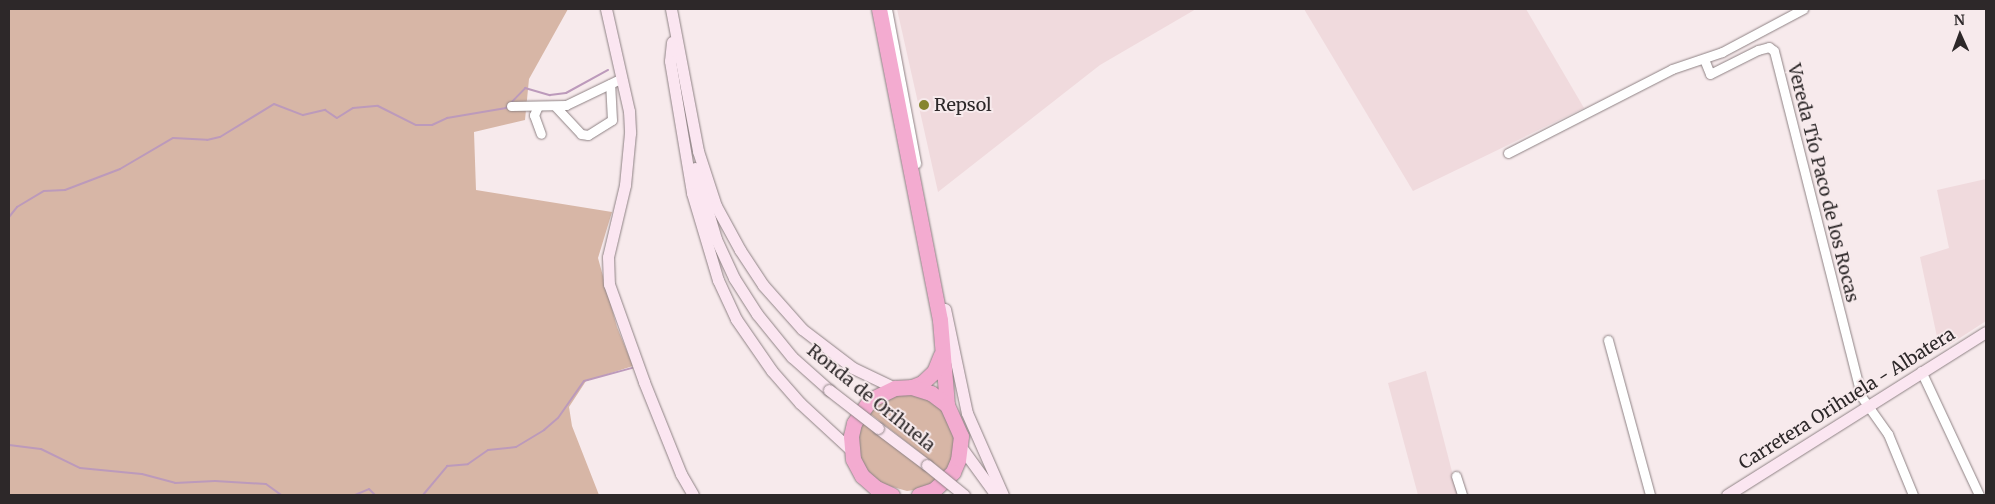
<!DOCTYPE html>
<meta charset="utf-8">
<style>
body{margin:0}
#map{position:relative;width:1995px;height:504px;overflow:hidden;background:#f7eaec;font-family:Merriweather,serif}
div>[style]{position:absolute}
.built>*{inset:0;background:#f0dadd}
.green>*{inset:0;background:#d7b6a6}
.stream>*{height:2px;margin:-1px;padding:0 1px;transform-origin:1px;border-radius:1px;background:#bc9abb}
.roads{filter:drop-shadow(0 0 1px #8e8284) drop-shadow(0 0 1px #8e8284)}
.street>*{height:9px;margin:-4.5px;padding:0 4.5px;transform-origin:4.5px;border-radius:4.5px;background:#fff}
.secondary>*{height:11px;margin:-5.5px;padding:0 5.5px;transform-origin:5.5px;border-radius:5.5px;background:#fbe6f1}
.highway>*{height:15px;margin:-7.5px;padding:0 7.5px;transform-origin:7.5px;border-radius:7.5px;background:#f3abd0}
.bridges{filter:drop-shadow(0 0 1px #8e8284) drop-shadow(0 0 1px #8e8284)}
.secondary-bridge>*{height:11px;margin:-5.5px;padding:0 5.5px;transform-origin:5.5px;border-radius:5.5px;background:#fbe6f1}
.dots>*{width:14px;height:14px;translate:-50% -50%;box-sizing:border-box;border:2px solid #f7eaec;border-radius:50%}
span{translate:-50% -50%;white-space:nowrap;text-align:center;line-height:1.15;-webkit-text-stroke:4px #f7eaec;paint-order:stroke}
.poi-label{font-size:18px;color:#2d2829}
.left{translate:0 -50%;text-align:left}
.street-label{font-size:18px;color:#2d2829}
.frame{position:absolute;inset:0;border:10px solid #2d2829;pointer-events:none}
.north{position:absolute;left:1935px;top:10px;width:50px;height:50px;-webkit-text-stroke:4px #f7eaec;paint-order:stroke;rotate:358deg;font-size:14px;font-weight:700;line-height:20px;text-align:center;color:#2d2829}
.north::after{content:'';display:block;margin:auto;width:18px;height:22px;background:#2d2829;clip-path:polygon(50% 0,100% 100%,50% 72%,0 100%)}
</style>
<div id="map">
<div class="built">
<div style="clip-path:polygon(897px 9px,1196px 9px,1100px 65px,938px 192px)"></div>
<div style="clip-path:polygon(1304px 9px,1526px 9px,1584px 108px,1413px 191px)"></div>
<div style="clip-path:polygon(1986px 179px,1986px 321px,1940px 351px,1920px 257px,1949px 248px,1937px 190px)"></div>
<div style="clip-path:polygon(1426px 371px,1458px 495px,1418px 495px,1388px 383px)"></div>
</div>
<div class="green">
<div style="clip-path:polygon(9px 9px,568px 9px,529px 79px,525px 120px,474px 132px,476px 190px,612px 212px,598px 258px,617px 327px,633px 366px,586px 381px,569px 407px,572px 426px,599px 495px,9px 495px)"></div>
<div style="clip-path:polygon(911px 394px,928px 398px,942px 409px,955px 436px,953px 458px,945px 472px,868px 412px,874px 405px,896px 395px)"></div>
<div style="clip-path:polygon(862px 422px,937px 480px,921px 489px,907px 491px,879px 483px,867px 472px,859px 457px,858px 437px)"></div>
</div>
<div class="stream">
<div style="left:9px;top:217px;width:13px;rotate:-51deg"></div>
<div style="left:17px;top:207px;width:31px;rotate:-31deg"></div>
<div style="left:44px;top:191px;width:21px;rotate:-3deg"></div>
<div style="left:65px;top:190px;width:59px;rotate:-20.9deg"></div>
<div style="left:120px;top:169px;width:61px;rotate:-30.3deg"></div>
<div style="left:173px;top:138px;width:34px;rotate:3deg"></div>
<div style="left:207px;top:140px;width:13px;rotate:-13deg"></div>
<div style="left:220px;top:137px;width:63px;rotate:-31.4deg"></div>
<div style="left:274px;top:104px;width:31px;rotate:21deg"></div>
<div style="left:303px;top:115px;width:23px;rotate:-13deg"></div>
<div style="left:325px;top:110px;width:14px;rotate:34deg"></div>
<div style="left:337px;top:118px;width:19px;rotate:-32deg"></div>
<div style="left:353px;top:108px;width:25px;rotate:-5deg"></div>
<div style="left:378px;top:106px;width:42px;rotate:26.6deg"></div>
<div style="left:416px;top:125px;width:16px"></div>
<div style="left:432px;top:125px;width:17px;rotate:-25deg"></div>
<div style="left:447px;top:118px;width:60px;rotate:-9.6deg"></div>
<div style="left:506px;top:108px;width:28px;rotate:-46deg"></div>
<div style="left:525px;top:88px;width:26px;rotate:16deg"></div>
<div style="left:550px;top:95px;width:16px;rotate:-7deg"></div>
<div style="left:566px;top:93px;width:48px;rotate:-28.7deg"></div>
<div style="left:9px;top:445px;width:32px;rotate:7deg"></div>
<div style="left:41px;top:449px;width:43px;rotate:26deg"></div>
<div style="left:80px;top:468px;width:62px;rotate:5.5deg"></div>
<div style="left:142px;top:474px;width:34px;rotate:15deg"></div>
<div style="left:175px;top:483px;width:40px;rotate:-2.9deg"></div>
<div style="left:215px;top:481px;width:51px;rotate:3.4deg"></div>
<div style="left:266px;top:484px;width:19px;rotate:36deg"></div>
<div style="left:355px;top:495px;width:15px;rotate:-23deg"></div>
<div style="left:369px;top:489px;width:8px;rotate:45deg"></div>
<div style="left:423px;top:495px;width:38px;rotate:-50deg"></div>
<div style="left:447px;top:466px;width:21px;rotate:-5deg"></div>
<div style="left:468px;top:464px;width:24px;rotate:-35deg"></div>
<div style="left:488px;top:450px;width:28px;rotate:-6deg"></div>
<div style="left:516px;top:447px;width:33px;rotate:-31deg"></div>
<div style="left:544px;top:430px;width:18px;rotate:-41deg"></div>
<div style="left:558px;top:418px;width:45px;rotate:-54.9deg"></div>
<div style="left:584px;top:381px;width:50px;rotate:-15.2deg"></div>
</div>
<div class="roads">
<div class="street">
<div style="left:887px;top:9px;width:157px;rotate:79.3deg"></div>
<div style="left:1704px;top:59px;width:16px;rotate:68deg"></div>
<div style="left:1710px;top:74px;width:54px;rotate:-26.6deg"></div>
<div style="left:1758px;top:50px;width:11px;rotate:-15deg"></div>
<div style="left:1769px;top:47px;width:6px;rotate:39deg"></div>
<div style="left:1774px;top:51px;width:356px;rotate:75.8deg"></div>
<div style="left:1861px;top:396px;width:47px;rotate:54.6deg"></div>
<div style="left:1888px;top:434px;width:66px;rotate:67.7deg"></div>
<div style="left:511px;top:106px;width:55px;rotate:-1deg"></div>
<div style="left:566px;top:105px;width:62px;rotate:-25.7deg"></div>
<div style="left:538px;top:106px;width:10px;rotate:114deg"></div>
<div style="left:534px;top:115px;width:20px;rotate:70deg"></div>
<div style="left:555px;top:106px;width:38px;rotate:47deg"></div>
<div style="left:581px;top:134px;width:7px;rotate:8deg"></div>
<div style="left:588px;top:135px;width:28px;rotate:-32deg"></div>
<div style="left:612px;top:120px;width:36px;rotate:-93deg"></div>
<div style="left:1508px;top:153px;width:184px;rotate:-27.1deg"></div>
<div style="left:1672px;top:69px;width:53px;rotate:-18.8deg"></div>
<div style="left:1722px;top:52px;width:92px;rotate:-28deg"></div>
<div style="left:1608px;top:340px;width:161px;rotate:74.8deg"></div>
<div style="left:1921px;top:371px;width:137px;rotate:64.9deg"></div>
<div style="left:1456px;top:476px;width:20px;rotate:72deg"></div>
</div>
<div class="secondary">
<div style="left:606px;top:9px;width:105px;rotate:77.3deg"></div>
<div style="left:629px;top:111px;width:22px;rotate:87deg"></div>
<div style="left:630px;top:133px;width:52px;rotate:95.5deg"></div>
<div style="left:625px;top:185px;width:74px;rotate:103.3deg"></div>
<div style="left:608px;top:257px;width:27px;rotate:88deg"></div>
<div style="left:609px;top:284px;width:104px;rotate:70.3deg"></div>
<div style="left:644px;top:382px;width:99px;rotate:68.1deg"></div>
<div style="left:681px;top:474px;width:24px;rotate:60deg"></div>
<div style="left:671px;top:9px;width:145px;rotate:79.2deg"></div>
<div style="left:698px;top:151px;width:58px;rotate:71.9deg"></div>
<div style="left:716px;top:206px;width:50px;rotate:61.4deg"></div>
<div style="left:740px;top:250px;width:42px;rotate:56.7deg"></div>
<div style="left:763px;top:285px;width:59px;rotate:48.4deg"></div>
<div style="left:802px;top:329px;width:64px;rotate:37.4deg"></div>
<div style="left:853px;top:368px;width:47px;rotate:25.5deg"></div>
<div style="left:672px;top:42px;width:19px;rotate:96deg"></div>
<div style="left:670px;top:61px;width:134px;rotate:80.5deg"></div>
<div style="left:692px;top:193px;width:91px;rotate:73.4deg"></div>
<div style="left:718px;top:280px;width:43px;rotate:65.2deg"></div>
<div style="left:736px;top:319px;width:63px;rotate:55.3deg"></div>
<div style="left:772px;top:371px;width:43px;rotate:48.8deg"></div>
<div style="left:800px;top:403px;width:69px;rotate:42.7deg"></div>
<div style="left:695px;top:168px;width:74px;rotate:73.5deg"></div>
<div style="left:716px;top:239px;width:43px;rotate:65.2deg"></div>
<div style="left:734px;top:278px;width:43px;rotate:57.4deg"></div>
<div style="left:757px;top:314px;width:55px;rotate:50.9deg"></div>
<div style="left:792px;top:357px;width:50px;rotate:41.7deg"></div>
<div style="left:945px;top:309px;width:106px;rotate:78.1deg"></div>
<div style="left:967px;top:413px;width:90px;rotate:66.3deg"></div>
<div style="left:878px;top:428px;width:61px;rotate:37.1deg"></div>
<div style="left:961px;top:447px;width:59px;rotate:53.9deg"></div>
<div style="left:1727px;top:495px;width:306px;rotate:-32.2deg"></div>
</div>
<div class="highway">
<div style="left:879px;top:9px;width:317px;rotate:78.9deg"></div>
<div style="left:940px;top:320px;width:85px;rotate:85.3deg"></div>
<div style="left:912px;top:387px;width:11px;rotate:-22deg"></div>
<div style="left:922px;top:383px;width:16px;rotate:-43deg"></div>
<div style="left:934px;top:372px;width:18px;rotate:-68deg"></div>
<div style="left:892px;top:495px;width:17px;rotate:-156deg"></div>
<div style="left:876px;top:488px;width:18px;rotate:-139deg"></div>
<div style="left:862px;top:476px;width:19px;rotate:-118deg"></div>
<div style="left:853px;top:459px;width:23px;rotate:-95deg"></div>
<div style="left:851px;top:436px;width:13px;rotate:-77deg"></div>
<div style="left:854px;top:423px;width:28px;rotate:-55deg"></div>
<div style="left:870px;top:400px;width:28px;rotate:-26deg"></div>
<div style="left:895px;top:388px;width:17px;rotate:-3deg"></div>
<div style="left:912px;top:387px;width:20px;rotate:18deg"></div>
<div style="left:931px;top:393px;width:20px;rotate:37deg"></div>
<div style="left:947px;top:405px;width:34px;rotate:66deg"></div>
<div style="left:961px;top:436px;width:24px;rotate:97deg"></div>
<div style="left:958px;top:460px;width:13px;rotate:113deg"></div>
<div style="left:953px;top:472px;width:26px;rotate:137deg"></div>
<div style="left:934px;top:490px;width:16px;rotate:162deg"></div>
</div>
</div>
<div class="bridges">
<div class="secondary-bridge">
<div style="left:829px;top:390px;width:62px;rotate:37.8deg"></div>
<div style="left:927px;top:465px;width:48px;rotate:39deg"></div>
</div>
</div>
<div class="dots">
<div style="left:924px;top:105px;background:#86852e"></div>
</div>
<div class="poi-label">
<span class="left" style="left:934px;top:105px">Repsol</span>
</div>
<div class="street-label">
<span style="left:1823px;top:183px;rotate:76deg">Vereda Tío Paco de los Rocas</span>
<span style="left:871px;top:398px;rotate:39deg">Ronda de Orihuela</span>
<span style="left:1847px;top:399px;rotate:-32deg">Carretera Orihuela - Albatera</span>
</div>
<div class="frame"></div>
<div class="north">N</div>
</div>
